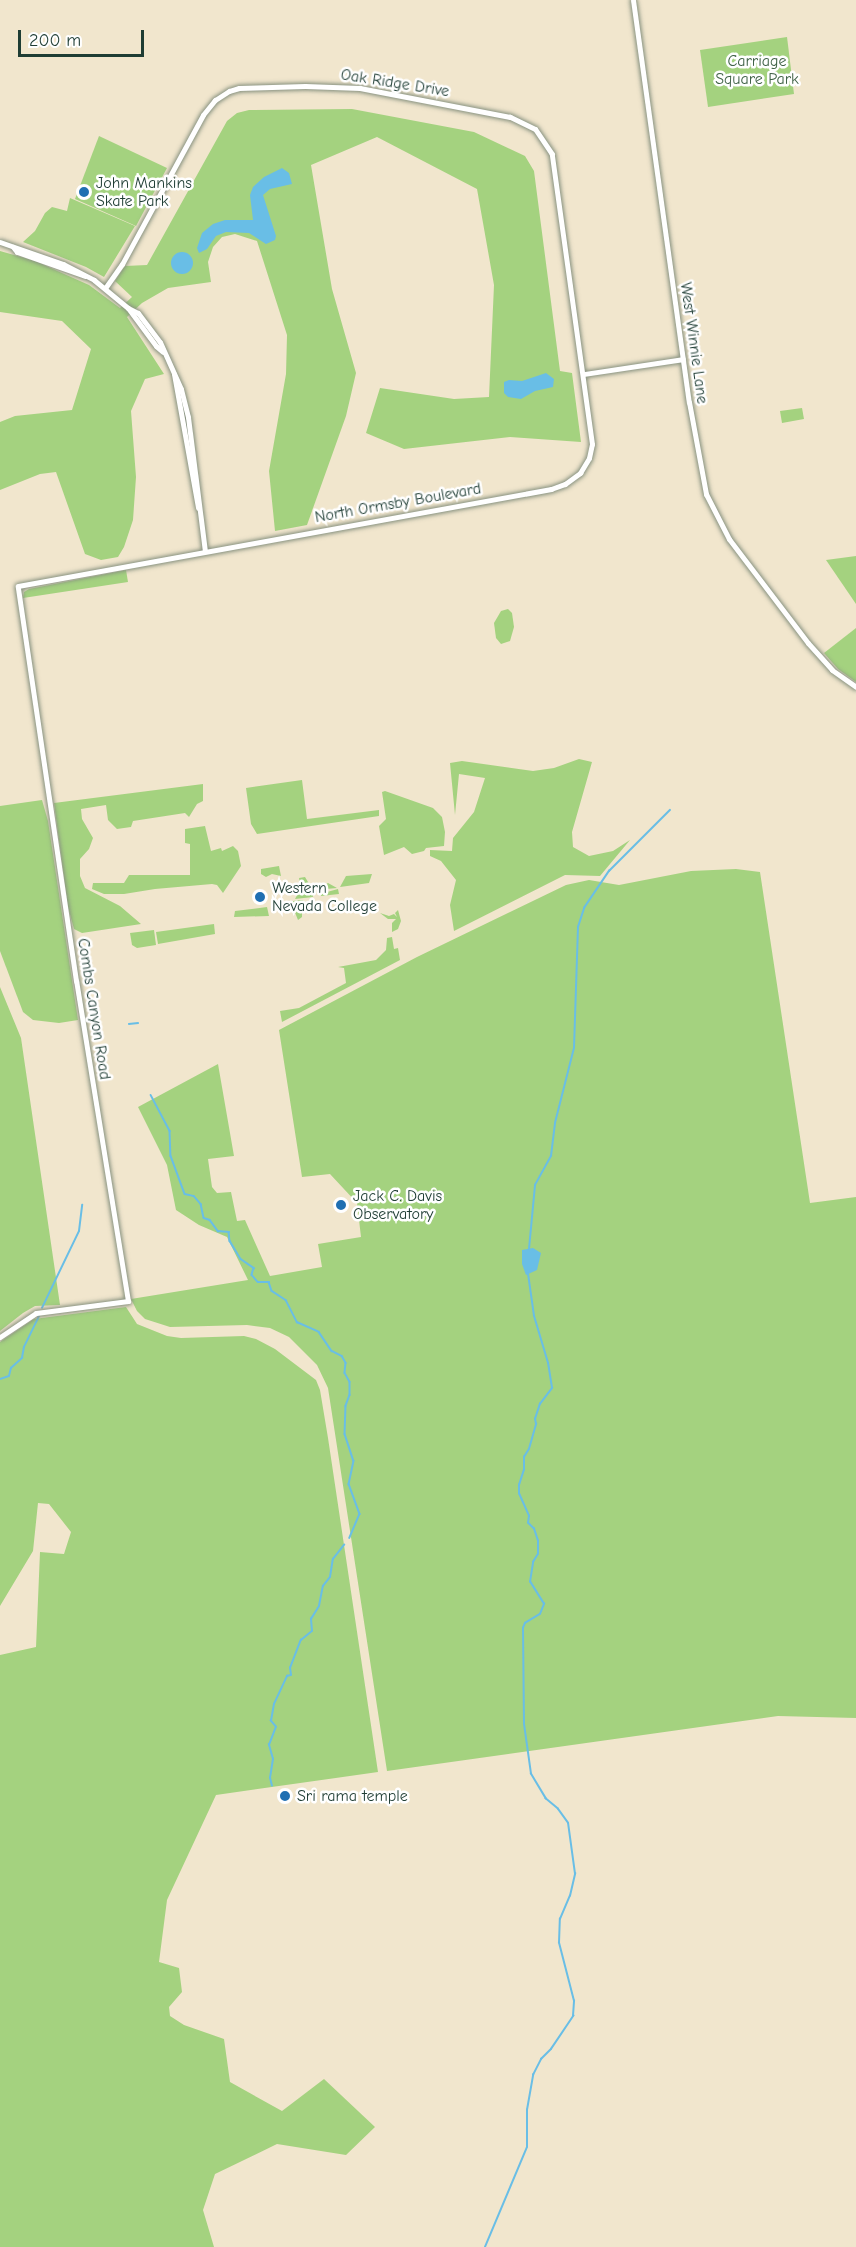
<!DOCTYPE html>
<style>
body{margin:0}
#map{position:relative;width:856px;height:2247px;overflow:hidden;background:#f1e6cd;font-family:"Comic Neue",sans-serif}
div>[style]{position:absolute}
.green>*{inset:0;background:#a4d27f}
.water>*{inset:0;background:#69bee6}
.round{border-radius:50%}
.stream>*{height:1.5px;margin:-0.75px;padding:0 0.75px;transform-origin:0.75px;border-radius:0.75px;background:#69bee6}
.roads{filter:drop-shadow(0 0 2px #889280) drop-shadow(0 0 2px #889280)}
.tertiary>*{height:5px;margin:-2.5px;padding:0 2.5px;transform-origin:2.5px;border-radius:2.5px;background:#fff}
.dots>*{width:16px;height:16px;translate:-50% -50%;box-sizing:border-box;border:3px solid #fff;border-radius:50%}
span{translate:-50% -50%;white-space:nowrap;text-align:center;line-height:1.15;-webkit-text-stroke:5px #fff;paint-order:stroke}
.park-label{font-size:16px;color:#406247}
.street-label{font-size:16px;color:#1f3d34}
.poi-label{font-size:16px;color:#1f3d34}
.left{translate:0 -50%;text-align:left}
.scale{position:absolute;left:18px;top:30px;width:126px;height:27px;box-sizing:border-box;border:3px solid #1f3d34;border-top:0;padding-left:8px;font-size:18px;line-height:21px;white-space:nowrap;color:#1f3d34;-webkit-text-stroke:4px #fff;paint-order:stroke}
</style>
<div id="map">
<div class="green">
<div style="clip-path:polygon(787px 37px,794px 94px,708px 107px,700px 50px)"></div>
<div style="clip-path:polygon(352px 109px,474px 132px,525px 156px,534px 171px,560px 371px,572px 373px,581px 442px,510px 437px,404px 449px,366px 433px,380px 388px,454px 399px,489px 397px,494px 285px,477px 189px,377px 137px,311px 165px,332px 289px,356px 373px,346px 416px,307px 525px,275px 531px,269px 471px,286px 374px,287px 335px,257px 241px,235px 234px,222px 237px,213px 247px,208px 262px,211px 282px,168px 288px,142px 303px,127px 317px,164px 374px,145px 379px,131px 411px,136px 477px,133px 520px,124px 547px,118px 557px,101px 560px,85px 554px,56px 472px,40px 474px,0 490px,0 422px,15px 416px,72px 410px,91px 349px,62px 321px,0 312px,0 251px,35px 261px,89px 285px,120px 308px,132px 297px,115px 281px,125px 266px,147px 265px,227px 121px,237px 113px,249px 110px)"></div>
<div style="clip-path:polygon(99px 136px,167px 168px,136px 226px,75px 199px)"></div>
<div style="clip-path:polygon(70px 198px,135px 226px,104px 277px,86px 267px,23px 242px,35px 231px,45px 213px,52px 207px,67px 211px)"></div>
<div style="clip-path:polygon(802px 408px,804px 419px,782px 423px,780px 411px)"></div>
<div style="clip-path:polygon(856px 556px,856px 604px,826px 560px)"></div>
<div style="clip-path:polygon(126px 570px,128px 582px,23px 598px,24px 592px,29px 589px)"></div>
<div style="clip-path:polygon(508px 609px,512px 613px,514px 627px,510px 641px,501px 644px,496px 638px,494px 623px,501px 611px)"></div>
<div style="clip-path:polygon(856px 628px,856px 682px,838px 669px,824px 653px)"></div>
<div style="clip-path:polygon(579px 759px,592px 762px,572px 832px,573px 847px,589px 856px,613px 851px,630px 840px,600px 876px,565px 875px,454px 931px,450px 905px,456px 880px,441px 861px,430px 856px,430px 850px,452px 851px,453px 838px,474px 812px,485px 778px,459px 774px,455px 815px,450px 763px,462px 761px,533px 771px,554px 768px)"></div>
<div style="clip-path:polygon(302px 780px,307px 819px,379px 810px,379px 816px,257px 834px,251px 824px,246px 788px)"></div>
<div style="clip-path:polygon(203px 784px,203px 801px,197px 804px,189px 817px,185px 813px,133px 821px,131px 827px,117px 829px,108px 820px,106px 805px,81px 809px,82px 819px,93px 838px,89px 849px,80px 859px,80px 876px,85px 888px,120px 906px,141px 924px,82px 933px,74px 929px,68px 907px,54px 803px)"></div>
<div style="clip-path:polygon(385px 791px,433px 808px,442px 817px,445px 832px,444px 846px,426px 848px,424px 851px,412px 854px,404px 847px,384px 855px,379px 826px,386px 819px,382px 792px)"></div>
<div style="clip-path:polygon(42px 800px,48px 821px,78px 1020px,59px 1023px,33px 1020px,23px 1012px,0 951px,0 806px)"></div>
<div style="clip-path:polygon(205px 826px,211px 851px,221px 848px,222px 851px,233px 846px,238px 851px,241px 866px,223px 893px,217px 885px,212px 884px,155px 889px,124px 894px,104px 894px,92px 889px,93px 883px,124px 883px,129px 875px,190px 875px,190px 844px,185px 843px,185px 829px)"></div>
<div style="clip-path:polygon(279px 866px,281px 876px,272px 874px,266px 877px,261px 874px,261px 869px)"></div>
<div style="clip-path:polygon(736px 869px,760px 872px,810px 1203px,856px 1197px,856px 1718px,778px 1716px,387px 1771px,328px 1388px,317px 1365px,289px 1337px,270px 1328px,247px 1325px,170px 1327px,145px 1319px,137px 1311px,131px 1299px,248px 1280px,227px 1237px,199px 1225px,176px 1210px,167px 1165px,138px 1107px,218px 1064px,234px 1156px,208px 1159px,212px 1187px,217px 1193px,231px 1192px,237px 1221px,245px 1220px,270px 1276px,322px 1267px,318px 1244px,361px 1237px,357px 1203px,330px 1174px,302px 1177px,279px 1030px,417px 957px,566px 885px,589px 880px,619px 885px,691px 871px)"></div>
<div style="clip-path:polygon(372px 874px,369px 883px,340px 887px,346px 876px)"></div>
<div style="clip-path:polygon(305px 877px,311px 887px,313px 897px,295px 899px,301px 888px,299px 878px)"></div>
<div style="clip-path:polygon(328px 883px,337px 888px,326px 889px,327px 892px,338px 889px,339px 894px,321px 896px,320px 891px,326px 890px,322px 890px,321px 887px)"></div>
<div style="clip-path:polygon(302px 900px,316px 908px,302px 910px,302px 917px,298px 920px,292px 905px,293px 901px)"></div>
<div style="clip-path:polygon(267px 907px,269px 916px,234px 917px,235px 911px)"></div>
<div style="clip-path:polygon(398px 910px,401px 921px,398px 929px,392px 932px,392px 923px,396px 919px,388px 919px,380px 913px,389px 916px,394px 914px,397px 917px,395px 913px)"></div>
<div style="clip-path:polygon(214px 924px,215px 934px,158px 944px,156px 932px)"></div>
<div style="clip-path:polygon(154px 930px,156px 945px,137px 948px,132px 945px,130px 933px)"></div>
<div style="clip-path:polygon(392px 937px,394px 949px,398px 948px,400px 960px,282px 1022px,280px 1011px,299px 1008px,346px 983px,344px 968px,338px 967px,376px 960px,386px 950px,387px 938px)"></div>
<div style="clip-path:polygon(0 987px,21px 1038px,60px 1305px,35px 1306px,23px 1313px,0 1331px)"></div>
<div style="clip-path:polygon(126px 1307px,137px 1324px,167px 1336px,181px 1338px,244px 1336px,256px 1339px,275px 1349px,316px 1380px,320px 1390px,328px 1438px,378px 1772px,216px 1795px,167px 1900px,159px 1962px,179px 1968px,182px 1992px,169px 2007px,170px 2016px,184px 2025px,224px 2039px,230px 2082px,282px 2111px,324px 2079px,375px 2127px,346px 2155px,277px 2144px,215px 2174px,203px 2210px,214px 2247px,0 2247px,0 1655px,36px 1647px,40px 1552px,64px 1554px,71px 1532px,49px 1504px,38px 1503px,33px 1551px,0 1606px,0 1342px,34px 1319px)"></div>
</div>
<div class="water">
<div style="clip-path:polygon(282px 168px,289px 173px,292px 184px,270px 189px,263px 195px,276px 236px,275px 240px,266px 244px,249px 233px,226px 232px,216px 236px,207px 249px,199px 253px,197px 248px,202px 233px,213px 224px,225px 220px,253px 220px,250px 195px,253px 187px,264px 177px)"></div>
<div class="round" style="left:171px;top:252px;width:22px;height:22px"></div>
<div style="clip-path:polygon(546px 373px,554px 379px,553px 387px,535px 391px,521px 399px,508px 397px,504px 393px,504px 382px,509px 380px,522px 381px)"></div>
<div style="clip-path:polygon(533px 1248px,541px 1253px,537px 1270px,526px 1275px,522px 1264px,522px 1250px)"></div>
</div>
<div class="stream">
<div style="left:129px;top:1024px;width:9px;rotate:-6deg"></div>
<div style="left:151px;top:1095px;width:41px;rotate:62.2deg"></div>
<div style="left:170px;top:1131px;width:25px;rotate:88deg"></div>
<div style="left:171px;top:1156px;width:40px;rotate:69.8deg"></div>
<div style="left:185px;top:1194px;width:9px;rotate:13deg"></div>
<div style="left:194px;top:1196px;width:11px;rotate:49deg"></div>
<div style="left:201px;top:1204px;width:14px;rotate:78deg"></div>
<div style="left:204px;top:1218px;width:6px;rotate:18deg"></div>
<div style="left:210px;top:1220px;width:14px;rotate:54deg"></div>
<div style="left:218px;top:1231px;width:11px;rotate:5deg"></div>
<div style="left:229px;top:1232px;width:9px;rotate:84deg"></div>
<div style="left:230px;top:1241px;width:21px;rotate:59deg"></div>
<div style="left:241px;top:1259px;width:16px;rotate:35deg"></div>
<div style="left:254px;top:1268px;width:7px;rotate:106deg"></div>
<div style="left:252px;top:1275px;width:9px;rotate:49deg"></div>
<div style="left:258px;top:1282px;width:11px"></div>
<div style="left:269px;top:1282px;width:9px;rotate:72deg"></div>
<div style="left:272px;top:1291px;width:17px;rotate:33deg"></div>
<div style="left:286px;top:1300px;width:25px;rotate:63deg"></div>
<div style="left:297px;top:1322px;width:24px;rotate:24deg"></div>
<div style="left:319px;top:1332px;width:23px;rotate:56deg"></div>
<div style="left:332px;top:1351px;width:11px;rotate:27deg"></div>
<div style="left:342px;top:1356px;width:8px;rotate:60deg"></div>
<div style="left:346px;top:1363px;width:10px;rotate:96deg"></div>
<div style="left:345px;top:1373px;width:10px;rotate:61deg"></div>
<div style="left:350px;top:1382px;width:13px;rotate:90deg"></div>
<div style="left:350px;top:1395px;width:12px;rotate:110deg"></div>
<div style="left:346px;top:1406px;width:28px;rotate:92deg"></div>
<div style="left:345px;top:1434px;width:28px;rotate:72deg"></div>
<div style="left:354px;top:1461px;width:24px;rotate:102deg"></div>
<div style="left:349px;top:1484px;width:32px;rotate:70deg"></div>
<div style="left:360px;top:1514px;width:26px;rotate:113deg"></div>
<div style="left:529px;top:1249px;width:64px;rotate:-84.6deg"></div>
<div style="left:535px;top:1185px;width:33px;rotate:-61deg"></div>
<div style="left:551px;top:1156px;width:33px;rotate:-83deg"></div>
<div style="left:555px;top:1123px;width:77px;rotate:-75.8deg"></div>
<div style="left:574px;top:1048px;width:121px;rotate:-88.1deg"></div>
<div style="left:578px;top:927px;width:20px;rotate:-72deg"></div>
<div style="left:584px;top:908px;width:45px;rotate:-56deg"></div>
<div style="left:609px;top:871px;width:86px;rotate:-45deg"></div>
<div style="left:42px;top:1308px;width:85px;rotate:-64.3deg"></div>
<div style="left:79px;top:1231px;width:26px;rotate:-83deg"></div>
<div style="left:0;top:1379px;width:9px;rotate:-18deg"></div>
<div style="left:9px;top:1376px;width:8px;rotate:-76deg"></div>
<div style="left:11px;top:1368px;width:15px;rotate:-42deg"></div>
<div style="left:22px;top:1358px;width:11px;rotate:-80deg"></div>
<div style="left:24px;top:1347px;width:34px;rotate:-64deg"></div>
<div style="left:272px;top:1786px;width:8px;rotate:-104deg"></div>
<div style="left:270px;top:1778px;width:19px;rotate:-81deg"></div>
<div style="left:273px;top:1759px;width:15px;rotate:-106deg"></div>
<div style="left:269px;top:1745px;width:19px;rotate:-69deg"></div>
<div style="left:276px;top:1727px;width:8px;rotate:-130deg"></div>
<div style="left:271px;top:1721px;width:17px;rotate:-80deg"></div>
<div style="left:274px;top:1704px;width:31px;rotate:-65deg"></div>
<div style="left:287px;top:1676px;width:4px;rotate:-14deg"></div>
<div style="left:291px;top:1675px;width:7px;rotate:-98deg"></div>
<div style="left:290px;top:1668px;width:30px;rotate:-69deg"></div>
<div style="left:301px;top:1640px;width:14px;rotate:-39deg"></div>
<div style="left:312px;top:1631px;width:12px;rotate:-95deg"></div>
<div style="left:311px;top:1619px;width:15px;rotate:-58deg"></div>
<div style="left:319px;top:1606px;width:20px;rotate:-79deg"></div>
<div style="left:323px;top:1586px;width:11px;rotate:-52deg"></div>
<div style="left:330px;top:1577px;width:18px;rotate:-81deg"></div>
<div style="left:333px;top:1559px;width:18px;rotate:-52deg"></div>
<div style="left:485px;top:2247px;width:108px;rotate:-67.2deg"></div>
<div style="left:527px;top:2147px;width:37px;rotate:-90deg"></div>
<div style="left:527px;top:2110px;width:36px;rotate:-80deg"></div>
<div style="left:533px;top:2075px;width:18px;rotate:-63deg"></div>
<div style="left:541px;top:2059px;width:14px;rotate:-45deg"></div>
<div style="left:551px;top:2049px;width:40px;rotate:-56deg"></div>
<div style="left:573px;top:2016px;width:15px;rotate:-86deg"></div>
<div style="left:574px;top:2001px;width:60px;rotate:-104.5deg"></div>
<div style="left:559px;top:1943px;width:24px;rotate:-88deg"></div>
<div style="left:560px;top:1919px;width:25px;rotate:-67deg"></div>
<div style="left:570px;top:1896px;width:23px;rotate:-77deg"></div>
<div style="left:575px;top:1874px;width:51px;rotate:-97.8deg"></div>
<div style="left:568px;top:1823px;width:17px;rotate:-126deg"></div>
<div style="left:558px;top:1809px;width:16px;rotate:-140deg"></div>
<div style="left:546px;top:1799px;width:29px;rotate:-121deg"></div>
<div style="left:531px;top:1774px;width:50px;rotate:-98deg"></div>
<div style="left:524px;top:1724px;width:96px;rotate:-90.6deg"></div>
<div style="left:523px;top:1628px;width:5px;rotate:-68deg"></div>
<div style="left:525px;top:1623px;width:17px;rotate:-31deg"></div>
<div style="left:540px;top:1614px;width:11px;rotate:-68deg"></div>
<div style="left:544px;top:1604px;width:26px;rotate:-122deg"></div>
<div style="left:530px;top:1582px;width:20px;rotate:-81deg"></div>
<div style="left:533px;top:1562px;width:9px;rotate:-58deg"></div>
<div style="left:538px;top:1554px;width:13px;rotate:-90deg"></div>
<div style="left:538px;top:1541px;width:13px;rotate:-108deg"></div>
<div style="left:534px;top:1529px;width:8px;rotate:-135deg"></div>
<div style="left:528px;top:1523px;width:7px;rotate:-82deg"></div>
<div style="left:529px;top:1516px;width:24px;rotate:-114deg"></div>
<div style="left:519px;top:1494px;width:9px;rotate:-90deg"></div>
<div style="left:519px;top:1485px;width:16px;rotate:-72deg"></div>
<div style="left:524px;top:1470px;width:13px;rotate:-90deg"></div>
<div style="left:524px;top:1457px;width:9px;rotate:-58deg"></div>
<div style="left:529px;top:1449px;width:26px;rotate:-74deg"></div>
<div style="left:536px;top:1424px;width:5px;rotate:-101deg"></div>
<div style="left:535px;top:1419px;width:16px;rotate:-72deg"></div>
<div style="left:540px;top:1404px;width:20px;rotate:-53deg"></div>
<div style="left:552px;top:1388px;width:25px;rotate:-99deg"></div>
<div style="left:548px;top:1363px;width:49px;rotate:-106.6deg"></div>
<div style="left:534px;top:1316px;width:42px;rotate:-98.1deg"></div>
</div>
<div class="roads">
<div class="tertiary">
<div style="left:633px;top:0;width:406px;rotate:82.1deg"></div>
<div style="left:689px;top:402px;width:94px;rotate:79.5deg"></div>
<div style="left:706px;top:494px;width:51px;rotate:62.9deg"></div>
<div style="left:729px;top:539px;width:131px;rotate:52.8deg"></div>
<div style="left:808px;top:643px;width:36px;rotate:48deg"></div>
<div style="left:832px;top:670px;width:29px;rotate:35deg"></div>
<div style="left:0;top:242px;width:67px;rotate:19.2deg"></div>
<div style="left:63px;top:264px;width:35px;rotate:27deg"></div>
<div style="left:94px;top:280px;width:44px;rotate:39.5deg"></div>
<div style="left:128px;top:308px;width:47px;rotate:53.6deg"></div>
<div style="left:156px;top:346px;width:9px;rotate:41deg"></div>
<div style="left:13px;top:247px;width:6px;rotate:51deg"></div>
<div style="left:17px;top:252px;width:72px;rotate:19.4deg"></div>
<div style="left:128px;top:308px;width:11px;rotate:27deg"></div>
<div style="left:138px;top:313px;width:36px;rotate:53deg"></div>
<div style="left:160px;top:342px;width:51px;rotate:65.9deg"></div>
<div style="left:181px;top:389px;width:29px;rotate:76deg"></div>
<div style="left:188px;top:417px;width:135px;rotate:82.8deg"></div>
<div style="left:174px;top:374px;width:136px;rotate:79.8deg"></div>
<div style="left:584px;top:374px;width:100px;rotate:-8.6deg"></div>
<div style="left:0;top:1337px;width:43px;rotate:-33.7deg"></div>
<div style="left:36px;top:1313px;width:93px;rotate:-7.4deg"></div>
<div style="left:128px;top:1301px;width:324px;rotate:-99.2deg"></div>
<div style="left:76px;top:981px;width:399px;rotate:-98.4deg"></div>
<div style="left:18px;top:586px;width:542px;rotate:-10.31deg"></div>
<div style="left:551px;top:489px;width:15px;rotate:-20deg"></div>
<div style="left:565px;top:484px;width:19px;rotate:-36deg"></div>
<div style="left:580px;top:473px;width:17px;rotate:-59deg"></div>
<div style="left:589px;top:458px;width:14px;rotate:-78deg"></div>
<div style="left:592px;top:444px;width:293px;rotate:-97.9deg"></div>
<div style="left:552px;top:154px;width:30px;rotate:-124deg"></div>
<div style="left:535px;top:129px;width:28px;rotate:-154deg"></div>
<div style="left:510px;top:117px;width:153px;rotate:-169.1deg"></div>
<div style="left:360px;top:88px;width:55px;rotate:-177.9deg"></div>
<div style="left:305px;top:86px;width:66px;rotate:178.3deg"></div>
<div style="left:239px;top:88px;width:10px;rotate:163deg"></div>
<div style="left:229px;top:91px;width:17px;rotate:147deg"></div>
<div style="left:215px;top:100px;width:19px;rotate:129deg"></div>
<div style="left:203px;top:115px;width:170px;rotate:118.5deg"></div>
<div style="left:122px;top:264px;width:29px;rotate:125deg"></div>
</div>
</div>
<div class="dots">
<div style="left:84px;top:192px;background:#1f6fb2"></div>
<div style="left:260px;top:897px;background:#1f6fb2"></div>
<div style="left:341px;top:1205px;background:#1f6fb2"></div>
<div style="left:285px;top:1796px;background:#1f6fb2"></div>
</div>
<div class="park-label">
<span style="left:757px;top:70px">Carriage<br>Square Park</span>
</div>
<div class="street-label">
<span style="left:395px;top:83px;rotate:9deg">Oak Ridge Drive</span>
<span style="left:694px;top:343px;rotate:82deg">West Winnie Lane</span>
<span style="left:398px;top:503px;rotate:-10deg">North Ormsby Boulevard</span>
<span style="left:94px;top:1009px;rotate:81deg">Combs Canyon Road</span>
</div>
<div class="poi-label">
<span class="left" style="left:96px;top:192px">John Mankins<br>Skate Park</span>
<span class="left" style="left:272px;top:897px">Western<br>Nevada College</span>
<span class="left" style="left:353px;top:1205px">Jack C. Davis<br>Observatory</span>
<span class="left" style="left:297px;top:1796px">Sri rama temple</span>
</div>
<div class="scale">200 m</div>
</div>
